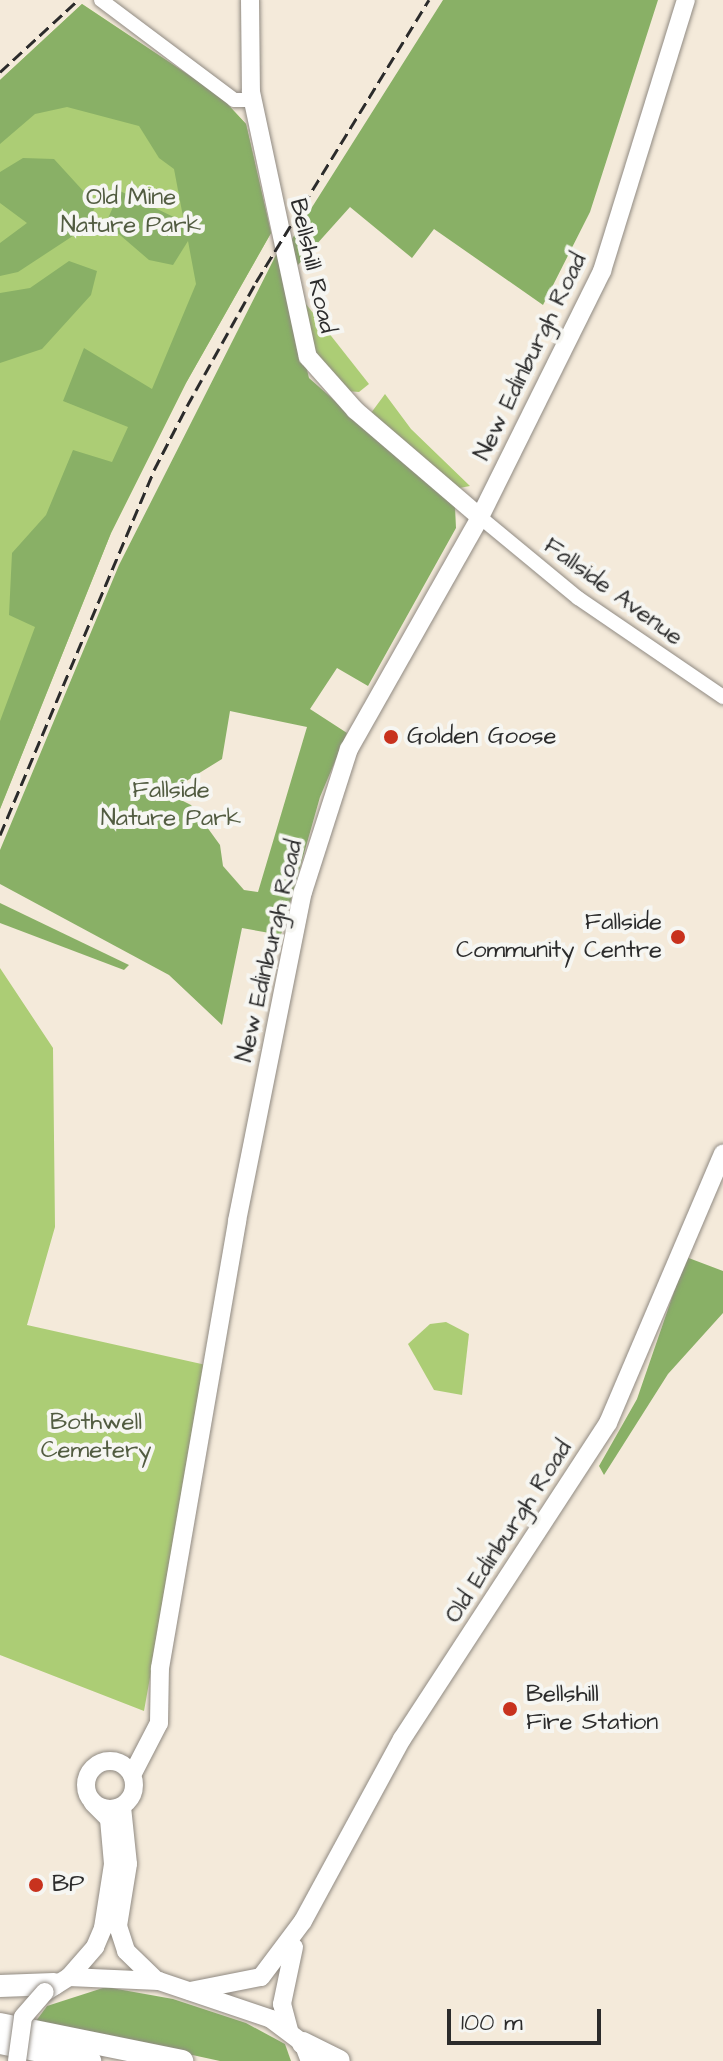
<!DOCTYPE html>
<style>
body{margin:0}
#map{position:relative;width:723px;height:2061px;overflow:hidden;background:#f4eada;font-family:"Architects Daughter",sans-serif}
div>[style]{position:absolute}
.green>*{inset:0;background:#accd75}
.forest>*{inset:0;background:#89b066}
.roads{filter:drop-shadow(0 0 2px #908a82) drop-shadow(0 0 2px #908a82)}
.minor>*{height:14px;margin:-7px;padding:0 7px;transform-origin:7px;border-radius:7px;background:#fff}
.major>*{height:18px;margin:-9px;padding:0 9px;transform-origin:9px;border-radius:9px;background:#fff}
.major>.ring{margin:-9px;padding:0;box-sizing:content-box;background:none;border:18px solid #fff;border-radius:50%}
.highway>*{height:22px;margin:-11px;padding:0 11px;transform-origin:11px;border-radius:11px;background:#fff}
.rail>*{height:3px;margin-top:-1.5px;transform-origin:0;background:repeating-linear-gradient(90deg,#2b2b2b 0 12px,transparent 0 18px)}
.bridges{filter:drop-shadow(0 0 2px #908a82) drop-shadow(0 0 2px #908a82)}
.major-bridge>*{height:18px;margin:-9px;padding:0 9px;transform-origin:9px;border-radius:9px;background:#fff}
.dots>*{width:22px;height:22px;translate:-50% -50%;box-sizing:border-box;border:4px solid #f6f6f2;border-radius:50%}
span{translate:-50% -50%;white-space:nowrap;text-align:center;line-height:1.15;-webkit-text-stroke:8px #f6f6f2;paint-order:stroke}
.park-label{font-size:24px;color:#525c41}
.street-label{font-size:24px;color:#2b2b2b}
.poi-label{font-size:24px;color:#2b2b2b}
.left{translate:0 -50%;text-align:left}
.right{translate:-100% -50%;text-align:right}
.scale{position:absolute;left:447px;top:2009px;width:154px;height:36px;box-sizing:border-box;border:4px solid #2b2b2b;border-top:0;padding-left:10px;font-size:24px;line-height:28px;white-space:nowrap;color:#2b2b2b;-webkit-text-stroke:6px #f6f6f2;paint-order:stroke}
</style>
<div id="map">
<div class="green">
<div style="clip-path:polygon(82px 4px,220px 96px,246px 124px,271px 233px,186px 383px,111px 533px,0 809px,0 80px)"></div>
<div style="clip-path:polygon(302px 299px,369px 384px,359px 392px,346px 391px,315px 354px)"></div>
<div style="clip-path:polygon(385px 394px,411px 429px,470px 486px,454px 489px,371px 413px)"></div>
<div style="clip-path:polygon(0 968px,53px 1048px,55px 1227px,27px 1325px,206px 1365px,144px 1711px,0 1655px)"></div>
<div style="clip-path:polygon(446px 1322px,469px 1334px,462px 1395px,434px 1390px,408px 1344px,430px 1324px)"></div>
</div>
<div class="forest">
<div style="clip-path:polygon(443px 0,658px 0,590px 212px,543px 305px,434px 229px,412px 258px,350px 207px,298px 265px,290px 242px)"></div>
<div style="clip-path:polygon(82px 4px,220px 96px,246px 124px,271px 233px,186px 383px,111px 533px,0 809px,0 721px,35px 627px,9px 615px,12px 553px,46px 515px,73px 450px,112px 462px,128px 427px,63px 401px,84px 348px,152px 389px,196px 284px,188px 241px,173px 265px,149px 260px,106px 223px,120px 191px,184px 222px,174px 169px,159px 158px,139px 126px,67px 107px,35px 114px,0 144px,0 80px)"></div>
<div style="clip-path:polygon(23px 158px,54px 159px,96px 205px,85px 228px,18px 272px,0 276px,0 243px,27px 223px,0 203px,0 172px)"></div>
<div style="clip-path:polygon(evenodd,278px 251px,309px 378px,455px 507px,456px 528px,368px 686px,337px 668px,310px 709px,347px 733px,320px 797px,281px 935px,242px 928px,222px 1025px,169px 975px,0 884px,0 850px,119px 565px,278px 251px,230px 711px,307px 727px,258px 892px,244px 890px,223px 866px,220px 845px,191px 805px,167px 793px,222px 759px,230px 711px)"></div>
<div style="clip-path:polygon(69px 261px,97px 271px,91px 295px,42px 349px,0 363px,0 293px,30px 288px)"></div>
<div style="clip-path:polygon(0 903px,129px 965px,124px 970px,0 923px)"></div>
<div style="clip-path:polygon(686px 1257px,723px 1271px,723px 1313px,668px 1374px,604px 1475px,599px 1466px,637px 1399px)"></div>
<div style="clip-path:polygon(106px 1987px,173px 1999px,246px 2023px,285px 2044px,291px 2061px,220px 2061px,36px 2021px,47px 2006px)"></div>
</div>
<div class="roads">
<div class="minor">
<div style="left:101px;top:0;width:166px;rotate:36.9deg"></div>
<div style="left:234px;top:100px;width:19px"></div>
<div style="left:480px;top:517px;width:127px;rotate:39.6deg"></div>
<div style="left:578px;top:598px;width:176px;rotate:34.3deg"></div>
</div>
<div class="major">
<div style="left:250px;top:0;width:92px;rotate:89.4deg"></div>
<div style="left:251px;top:92px;width:271px;rotate:77.9deg"></div>
<div style="left:308px;top:357px;width:71px;rotate:48.4deg"></div>
<div style="left:355px;top:410px;width:165px;rotate:40.6deg"></div>
<div class="ring" style="left:86px;top:1761px;width:30px;height:30px"></div>
<div style="left:132px;top:1775px;width:59px;rotate:-62.6deg"></div>
<div style="left:159px;top:1723px;width:55px;rotate:-89deg"></div>
<div style="left:160px;top:1668px;width:454px;rotate:-80.2deg"></div>
<div style="left:237px;top:1221px;width:336px;rotate:-78.7deg"></div>
<div style="left:303px;top:892px;width:150px;rotate:-72.2deg"></div>
<div style="left:349px;top:749px;width:266px;rotate:-60.5deg"></div>
<div style="left:480px;top:517px;width:275px;rotate:-63.6deg"></div>
<div style="left:602px;top:271px;width:284px;rotate:-72.8deg"></div>
<div style="left:122px;top:1807px;width:57px;rotate:84deg"></div>
<div style="left:128px;top:1864px;width:63px;rotate:99.2deg"></div>
<div style="left:118px;top:1926px;width:26px;rotate:72deg"></div>
<div style="left:126px;top:1951px;width:42px;rotate:44deg"></div>
<div style="left:69px;top:1977px;width:40px;rotate:-49deg"></div>
<div style="left:95px;top:1947px;width:21px;rotate:-67deg"></div>
<div style="left:103px;top:1928px;width:65px;rotate:-81.1deg"></div>
<div style="left:113px;top:1864px;width:45px;rotate:-95.1deg"></div>
<div style="left:109px;top:1819px;width:23px;rotate:-135deg"></div>
<div style="left:190px;top:1991px;width:72px;rotate:-11.2deg"></div>
<div style="left:261px;top:1977px;width:70px;rotate:-53.1deg"></div>
<div style="left:303px;top:1921px;width:207px;rotate:-61.5deg"></div>
<div style="left:402px;top:1739px;width:377px;rotate:-56.9deg"></div>
<div style="left:608px;top:1423px;width:293px;rotate:-66.9deg"></div>
<div style="left:45px;top:1992px;width:28px;rotate:-32deg"></div>
<div style="left:69px;top:1977px;width:90px;rotate:2.5deg"></div>
<div style="left:159px;top:1981px;width:118px;rotate:18.7deg"></div>
<div style="left:271px;top:2019px;width:40px;rotate:37deg"></div>
<div style="left:303px;top:2043px;width:19px;rotate:69deg"></div>
<div style="left:289px;top:2030px;width:27px;rotate:-105deg"></div>
<div style="left:282px;top:2004px;width:58px;rotate:-78.1deg"></div>
</div>
<div class="highway">
<div style="left:0;top:1986px;width:54px;rotate:-2.1deg"></div>
<div style="left:0;top:2024px;width:186px;rotate:11.5deg"></div>
<div style="left:0;top:2043px;width:92px;rotate:11.3deg"></div>
<div style="left:303px;top:2043px;width:40px;rotate:26.6deg"></div>
</div>
</div>
<div class="rail">
<div style="left:0;top:72px;width:106px;rotate:-42.7deg"></div>
<div style="left:0;top:835px;width:396px;rotate:-67.1deg"></div>
<div style="left:154px;top:470px;width:72px;rotate:-62.7deg"></div>
<div style="left:187px;top:406px;width:142px;rotate:-60.9deg"></div>
<div style="left:256px;top:282px;width:331px;rotate:-58.5deg"></div>
</div>
<div class="bridges">
<div class="major-bridge">
<div style="left:17px;top:2061px;width:44px;rotate:-82.2deg"></div>
<div style="left:23px;top:2017px;width:33px;rotate:-49deg"></div>
</div>
</div>
<div class="dots">
<div style="left:391px;top:737px;background:#c8321e"></div>
<div style="left:678px;top:937px;background:#c8321e"></div>
<div style="left:510px;top:1709px;background:#c8321e"></div>
<div style="left:36px;top:1885px;background:#c8321e"></div>
</div>
<div class="park-label">
<span style="left:131px;top:212px">Old Mine<br>Nature Park</span>
<span style="left:171px;top:805px">Fallside<br>Nature Park</span>
<span style="left:96px;top:1437px">Bothwell<br>Cemetery</span>
</div>
<div class="street-label">
<span style="left:312px;top:266px;rotate:77deg">Bellshill Road</span>
<span style="left:531px;top:357px;rotate:-64deg">New Edinburgh Road</span>
<span style="left:613px;top:592px;rotate:36deg">Fallside Avenue</span>
<span style="left:270px;top:951px;rotate:-77deg">New Edinburgh Road</span>
<span style="left:509px;top:1532px;rotate:-57deg">Old Edinburgh Road</span>
</div>
<div class="poi-label">
<span class="left" style="left:407px;top:737px">Golden Goose</span>
<span class="right" style="left:662px;top:937px">Fallside<br>Community Centre</span>
<span class="left" style="left:526px;top:1709px">Bellshill<br>Fire Station</span>
<span class="left" style="left:52px;top:1885px">BP</span>
</div>
<div class="scale">100 m</div>
</div>
